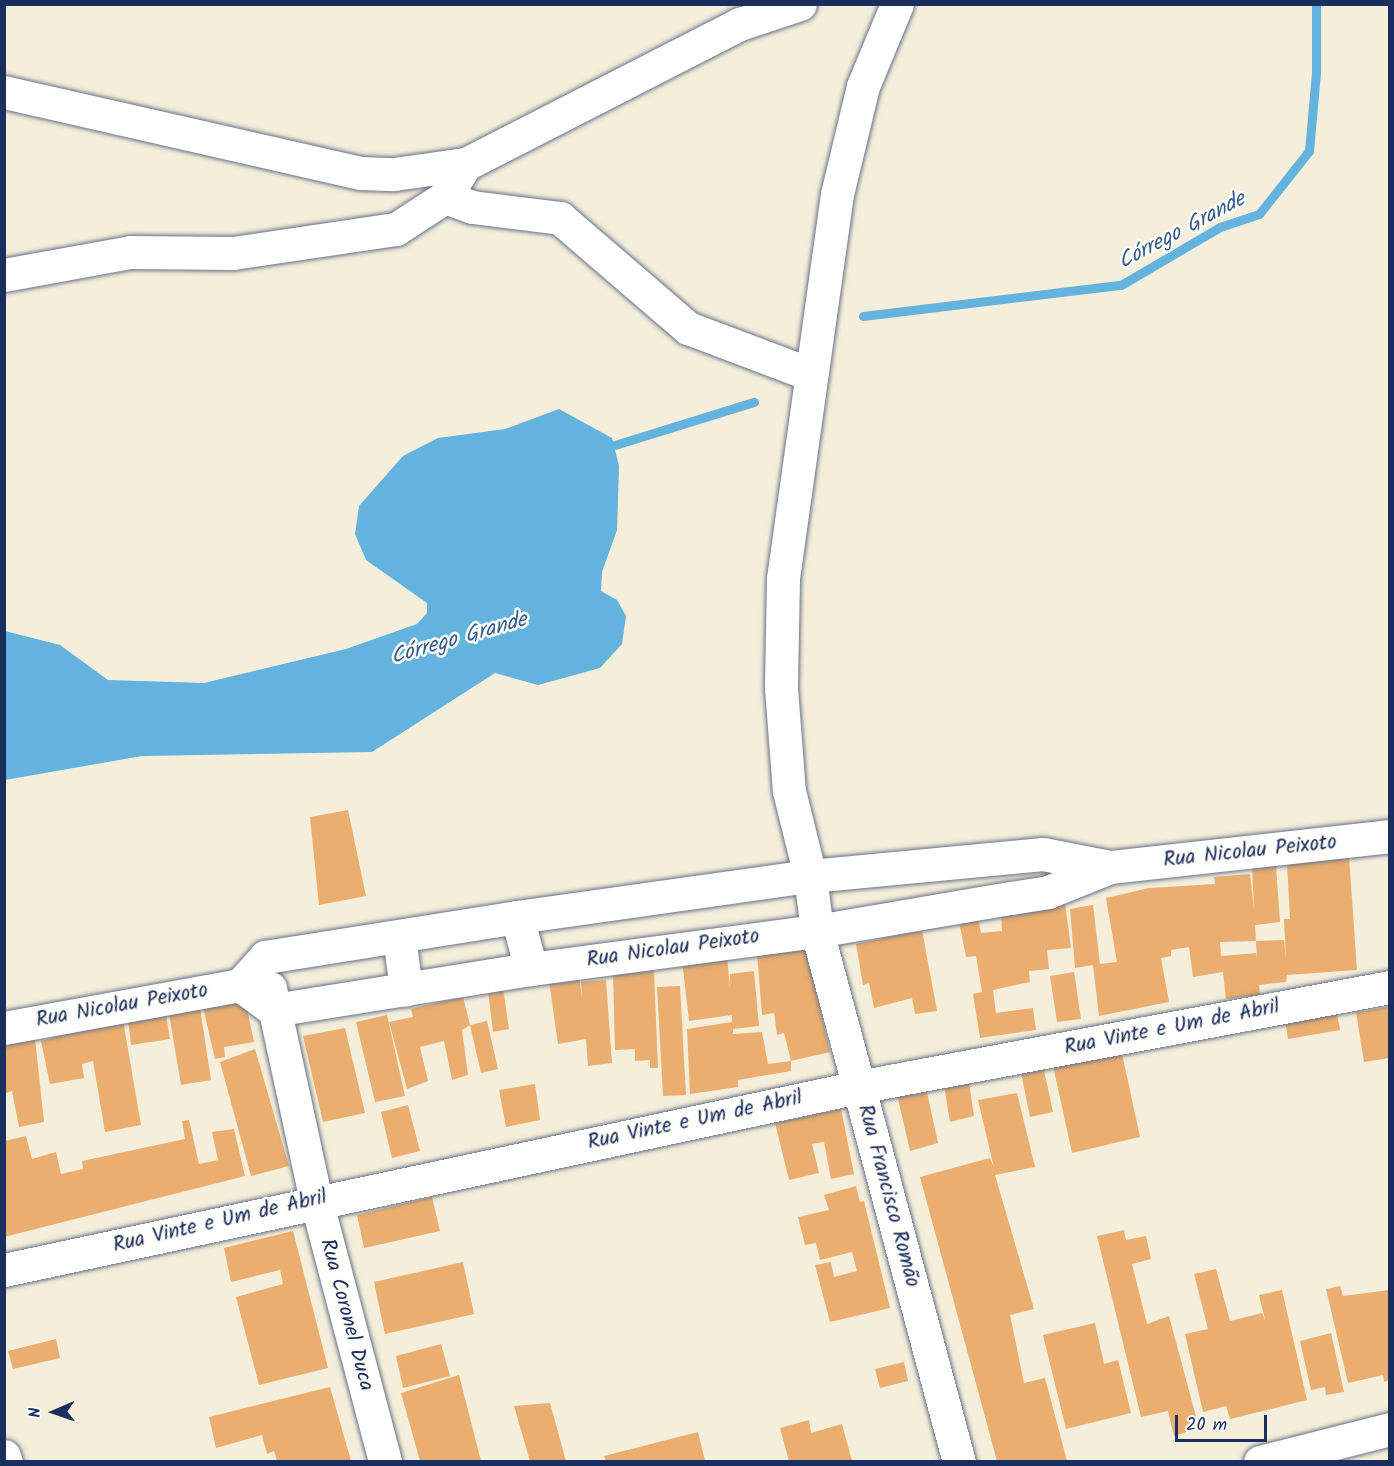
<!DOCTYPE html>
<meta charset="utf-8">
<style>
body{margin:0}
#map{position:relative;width:1394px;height:1466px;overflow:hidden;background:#f4eeda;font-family:Kalam,sans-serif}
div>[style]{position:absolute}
.water>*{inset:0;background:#64b2de}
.stream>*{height:9px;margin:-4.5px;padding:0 4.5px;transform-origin:4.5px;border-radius:4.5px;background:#64b2de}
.building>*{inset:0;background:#eaae70}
.roads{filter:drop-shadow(0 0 2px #677289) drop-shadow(0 0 2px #677289)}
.street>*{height:33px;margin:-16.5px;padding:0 16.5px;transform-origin:16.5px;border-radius:16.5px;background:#fff}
.primary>*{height:33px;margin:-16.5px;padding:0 16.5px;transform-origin:16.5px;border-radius:16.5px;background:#fff}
span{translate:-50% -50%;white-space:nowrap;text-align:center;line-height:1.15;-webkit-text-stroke:5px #fdfcf7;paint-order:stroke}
.street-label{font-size:21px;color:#1b2f5e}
.water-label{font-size:22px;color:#355d8b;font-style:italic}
.frame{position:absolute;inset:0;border:6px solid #1b2f5e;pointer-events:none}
.north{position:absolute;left:24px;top:1382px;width:60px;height:60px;-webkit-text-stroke:4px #fdfcf7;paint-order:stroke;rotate:268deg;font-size:16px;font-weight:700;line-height:24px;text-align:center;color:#1b2f5e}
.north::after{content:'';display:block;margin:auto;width:21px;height:27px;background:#1b2f5e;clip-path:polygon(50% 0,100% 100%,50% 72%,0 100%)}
.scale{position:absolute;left:1175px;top:1415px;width:92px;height:27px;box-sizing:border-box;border:3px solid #1b2f5e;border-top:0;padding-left:8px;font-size:18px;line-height:21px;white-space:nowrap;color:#1b2f5e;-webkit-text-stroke:4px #fdfcf7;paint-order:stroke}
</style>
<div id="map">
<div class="water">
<div style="clip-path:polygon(559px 409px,612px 438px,619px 466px,617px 530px,602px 572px,601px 591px,617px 600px,626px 616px,622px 644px,600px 668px,538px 685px,495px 673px,372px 752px,142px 756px,5px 780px,5px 631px,60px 645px,108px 680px,204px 683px,346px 649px,417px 624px,427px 613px,427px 603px,366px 560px,355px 534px,359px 506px,403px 456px,438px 438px,505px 429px)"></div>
</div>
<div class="stream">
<div style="left:863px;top:316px;width:260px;rotate:-6.9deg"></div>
<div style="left:1121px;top:285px;width:115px;rotate:-30.4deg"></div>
<div style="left:1220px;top:227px;width:41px;rotate:-18.4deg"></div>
<div style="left:1259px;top:214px;width:80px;rotate:-51.6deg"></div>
<div style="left:1309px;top:151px;width:79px;rotate:-84.9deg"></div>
<div style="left:1316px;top:72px;width:68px;rotate:-90deg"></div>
<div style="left:605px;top:448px;width:156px;rotate:-17.2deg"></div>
</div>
<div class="building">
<div style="clip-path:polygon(348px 810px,366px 896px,319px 905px,310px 817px)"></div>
<div style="clip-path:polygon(1349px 857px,1357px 970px,1287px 975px,1286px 982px,1259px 985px,1260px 995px,1226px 999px,1223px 972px,1193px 977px,1189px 947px,1171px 950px,1171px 956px,1161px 958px,1169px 1002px,1099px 1016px,1093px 965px,1075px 968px,1070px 909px,1093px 905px,1100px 964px,1117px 962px,1106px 898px,1149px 888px,1215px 884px,1214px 877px,1250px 874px,1254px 909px,1252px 868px,1276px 866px,1280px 922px,1255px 925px,1256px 941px,1220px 942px,1221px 956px,1256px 953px,1257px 960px,1256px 941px,1284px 940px,1286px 959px,1284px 919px,1290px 919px,1287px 864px)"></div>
<div style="clip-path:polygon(1065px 903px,1071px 948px,1047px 950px,1049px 969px,1029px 971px,1030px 982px,993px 990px,996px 1013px,1033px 1008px,1036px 1030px,980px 1038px,973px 994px,982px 992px,976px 956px,966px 957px,959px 921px,978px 918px,981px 933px,1002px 931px,1001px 912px)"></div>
<div style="clip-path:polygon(922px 930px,937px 1011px,915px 1014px,912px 998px,874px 1008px,869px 983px,863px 985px,856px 944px)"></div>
<div style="clip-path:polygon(806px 946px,830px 1052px,791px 1061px,784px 1033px,777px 1035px,774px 1013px,762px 1015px,757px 954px)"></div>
<div style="clip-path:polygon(727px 957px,730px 988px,730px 974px,754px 971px,759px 1026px,733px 1029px,733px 1034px,762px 1032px,768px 1064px,791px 1061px,791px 1071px,738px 1080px,738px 1087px,690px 1094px,687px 1029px,732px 1022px,732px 1015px,689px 1021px,682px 960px)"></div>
<div style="clip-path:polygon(654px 971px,658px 1068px,650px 1068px,650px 1060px,635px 1061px,635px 1049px,615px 1050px,613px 974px)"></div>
<div style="clip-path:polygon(1074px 972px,1081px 1019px,1057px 1022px,1050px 976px)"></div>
<div style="clip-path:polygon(579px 976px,582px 998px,581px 982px,606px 980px,612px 1063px,588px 1066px,586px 1039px,558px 1044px,549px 981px)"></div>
<div style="clip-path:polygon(680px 986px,686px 1095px,663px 1096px,657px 987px)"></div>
<div style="clip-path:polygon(503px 988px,509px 1029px,493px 1032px,488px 990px)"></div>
<div style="clip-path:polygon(463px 997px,470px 1025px,487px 1021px,498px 1069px,481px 1073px,470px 1025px,462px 1030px,468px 1075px,452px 1080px,444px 1041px,420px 1047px,428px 1081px,407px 1089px,389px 1022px,413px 1017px,411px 1009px)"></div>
<div style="clip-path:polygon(245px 999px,254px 1042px,224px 1047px,225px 1057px,215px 1059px,203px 1007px)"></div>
<div style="clip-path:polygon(1389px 1007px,1389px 1058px,1364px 1062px,1356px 1012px)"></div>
<div style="clip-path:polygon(200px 1008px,211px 1080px,181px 1085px,169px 1014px)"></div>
<div style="clip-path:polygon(1336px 1009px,1340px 1030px,1288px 1039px,1285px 1019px)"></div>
<div style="clip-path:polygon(166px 1014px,170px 1039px,131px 1045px,128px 1019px)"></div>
<div style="clip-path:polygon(387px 1015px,405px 1096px,375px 1102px,356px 1022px)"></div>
<div style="clip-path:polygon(123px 1020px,141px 1125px,105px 1132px,93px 1061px,82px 1064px,84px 1078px,50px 1084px,41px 1041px)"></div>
<div style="clip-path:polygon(345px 1028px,365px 1113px,323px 1122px,303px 1036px)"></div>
<div style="clip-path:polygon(35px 1039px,44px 1122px,19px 1127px,12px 1091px,4px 1094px,4px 1043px)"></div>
<div style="clip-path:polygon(255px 1049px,289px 1166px,251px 1176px,220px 1062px)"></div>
<div style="clip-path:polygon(1121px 1049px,1140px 1137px,1072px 1153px,1052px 1061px)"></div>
<div style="clip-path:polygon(1042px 1061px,1053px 1112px,1030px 1117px,1019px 1063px)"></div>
<div style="clip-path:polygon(968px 1075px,974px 1116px,950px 1122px,943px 1079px)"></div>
<div style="clip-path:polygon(925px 1083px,938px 1143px,910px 1151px,896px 1090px)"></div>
<div style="clip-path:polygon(535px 1084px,540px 1120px,506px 1127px,499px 1090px)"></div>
<div style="clip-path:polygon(1017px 1093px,1035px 1167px,995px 1175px,1034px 1309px,1010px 1315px,1024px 1383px,1045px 1378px,1067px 1461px,997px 1461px,920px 1177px,990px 1158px,994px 1168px,978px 1100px)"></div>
<div style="clip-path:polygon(408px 1105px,420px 1151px,392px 1158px,381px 1112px)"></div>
<div style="clip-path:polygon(841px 1109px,854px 1174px,831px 1179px,824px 1142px,812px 1144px,819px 1173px,789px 1180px,775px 1123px)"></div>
<div style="clip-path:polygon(189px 1120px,199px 1164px,218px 1160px,212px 1132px,234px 1129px,245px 1176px,4px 1237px,4px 1141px,26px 1136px,32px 1159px,56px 1152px,61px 1174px,83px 1169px,82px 1161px,185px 1139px,182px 1121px)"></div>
<div style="clip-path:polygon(856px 1186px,860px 1202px,864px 1201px,890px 1308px,830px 1322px,815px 1265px,831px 1262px,834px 1277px,857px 1271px,852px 1252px,820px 1260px,816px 1243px,805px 1245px,798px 1217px,829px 1210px,824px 1195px)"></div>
<div style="clip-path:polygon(432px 1197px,440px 1231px,364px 1248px,357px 1215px)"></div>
<div style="clip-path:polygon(1124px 1230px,1126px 1240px,1146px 1236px,1151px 1259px,1132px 1264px,1147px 1324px,1169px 1316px,1199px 1428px,1174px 1436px,1168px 1411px,1141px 1417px,1097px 1236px)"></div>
<div style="clip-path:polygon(293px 1231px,328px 1368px,259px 1385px,236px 1297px,283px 1284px,280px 1270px,231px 1282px,224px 1248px)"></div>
<div style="clip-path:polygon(463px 1262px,474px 1314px,385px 1334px,374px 1282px)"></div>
<div style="clip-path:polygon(1216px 1269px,1230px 1321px,1262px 1313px,1265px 1320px,1259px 1295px,1282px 1290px,1307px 1400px,1230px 1419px,1226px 1406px,1203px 1412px,1185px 1334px,1208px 1329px,1194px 1274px)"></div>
<div style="clip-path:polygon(1340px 1286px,1343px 1296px,1389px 1290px,1389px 1380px,1384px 1382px,1383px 1375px,1348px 1383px,1326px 1289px)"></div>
<div style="clip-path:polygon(1095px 1323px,1104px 1364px,1118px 1360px,1131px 1413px,1066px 1429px,1043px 1335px)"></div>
<div style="clip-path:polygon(1331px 1333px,1344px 1392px,1326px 1395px,1325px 1387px,1311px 1390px,1300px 1341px)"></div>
<div style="clip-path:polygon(56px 1339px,60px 1358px,13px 1369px,8px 1351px)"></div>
<div style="clip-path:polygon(441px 1344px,450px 1376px,403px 1388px,396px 1356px)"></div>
<div style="clip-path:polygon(904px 1362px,908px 1381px,880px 1388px,875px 1369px)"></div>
<div style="clip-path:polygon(459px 1375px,481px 1461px,420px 1461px,401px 1393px)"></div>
<div style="clip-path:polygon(330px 1387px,351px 1461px,277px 1461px,274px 1451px,267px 1454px,262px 1435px,216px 1448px,209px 1417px)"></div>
<div style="clip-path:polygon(550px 1403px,566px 1461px,530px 1461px,514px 1406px)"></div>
<div style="clip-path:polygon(809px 1420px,811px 1433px,842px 1424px,852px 1461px,789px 1461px,780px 1428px)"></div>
<div style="clip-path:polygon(698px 1432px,705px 1461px,606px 1461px,604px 1456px)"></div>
</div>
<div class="roads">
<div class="street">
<div style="left:897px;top:4px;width:89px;rotate:112.5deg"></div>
<div style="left:863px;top:86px;width:111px;rotate:103.5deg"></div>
<div style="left:837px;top:194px;width:389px;rotate:98deg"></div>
<div style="left:783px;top:579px;width:109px;rotate:91.1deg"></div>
<div style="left:781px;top:688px;width:103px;rotate:85.6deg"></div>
<div style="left:789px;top:791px;width:88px;rotate:76.1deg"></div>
<div style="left:810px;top:876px;width:55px;rotate:82.7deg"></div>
<div style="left:817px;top:931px;width:550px;rotate:75.03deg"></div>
<div style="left:4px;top:92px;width:366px;rotate:12.8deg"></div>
<div style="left:361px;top:173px;width:33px;rotate:2deg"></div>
<div style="left:394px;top:174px;width:73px;rotate:-7.9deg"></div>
<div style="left:466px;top:164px;width:308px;rotate:-27.1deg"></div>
<div style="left:740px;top:24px;width:63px;rotate:-18.4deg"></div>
<div style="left:445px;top:197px;width:29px;rotate:20deg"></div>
<div style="left:472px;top:207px;width:89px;rotate:7.1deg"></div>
<div style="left:560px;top:218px;width:169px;rotate:40.7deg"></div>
<div style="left:688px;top:328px;width:130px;rotate:20.7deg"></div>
<div style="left:4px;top:275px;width:128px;rotate:-10.3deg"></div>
<div style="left:130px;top:252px;width:103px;rotate:0.6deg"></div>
<div style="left:233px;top:253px;width:165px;rotate:-8.4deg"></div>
<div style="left:396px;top:229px;width:59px;rotate:-33.1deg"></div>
<div style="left:445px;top:197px;width:39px;rotate:-58deg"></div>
<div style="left:517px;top:917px;width:54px;rotate:74.9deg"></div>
<div style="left:399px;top:936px;width:54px;rotate:82.6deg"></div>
<div style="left:240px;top:985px;width:42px;rotate:36.3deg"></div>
<div style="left:274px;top:1010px;width:260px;rotate:-9.1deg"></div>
<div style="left:531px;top:969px;width:289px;rotate:-7.6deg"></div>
<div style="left:817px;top:931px;width:197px;rotate:-9.7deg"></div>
<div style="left:1011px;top:898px;width:37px;rotate:-9deg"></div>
<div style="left:1048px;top:892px;width:67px;rotate:-22deg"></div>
<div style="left:1110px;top:867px;width:282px;rotate:-6.3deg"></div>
<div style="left:270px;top:988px;width:217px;rotate:77.8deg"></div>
<div style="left:316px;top:1200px;width:271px;rotate:75.2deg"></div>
<div style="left:4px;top:1028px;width:240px;rotate:-10.3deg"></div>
<div style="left:240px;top:985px;width:38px;rotate:-48deg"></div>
<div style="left:265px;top:957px;width:255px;rotate:-9deg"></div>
<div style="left:517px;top:917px;width:296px;rotate:-8deg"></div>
<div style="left:810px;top:876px;width:234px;rotate:-5.4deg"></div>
<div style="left:1043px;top:854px;width:68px;rotate:11deg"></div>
<div style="left:4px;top:1270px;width:873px;rotate:-12.09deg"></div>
<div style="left:858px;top:1087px;width:541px;rotate:-10.65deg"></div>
<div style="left:4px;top:1456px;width:6px;rotate:72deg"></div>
</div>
<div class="primary">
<div style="left:1260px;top:1462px;width:134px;rotate:-14.2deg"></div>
</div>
</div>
<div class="street-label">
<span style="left:1250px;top:852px;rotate:-6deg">Rua Nicolau Peixoto</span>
<span style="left:673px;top:949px;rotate:-8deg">Rua Nicolau Peixoto</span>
<span style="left:122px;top:1006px;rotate:-10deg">Rua Nicolau Peixoto</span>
<span style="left:1172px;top:1028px;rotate:-11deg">Rua Vinte e Um de Abril</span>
<span style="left:695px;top:1121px;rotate:-12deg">Rua Vinte e Um de Abril</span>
<span style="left:888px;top:1196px;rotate:75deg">Rua Francisco Romão</span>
<span style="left:220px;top:1222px;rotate:-13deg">Rua Vinte e Um de Abril</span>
<span style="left:346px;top:1315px;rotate:75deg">Rua Coronel Duca</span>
</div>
<div class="water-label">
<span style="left:1182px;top:231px;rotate:-28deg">Córrego Grande</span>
<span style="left:459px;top:639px;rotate:-16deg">Córrego Grande</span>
</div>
<div class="frame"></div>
<div class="north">N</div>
<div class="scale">20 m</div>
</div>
